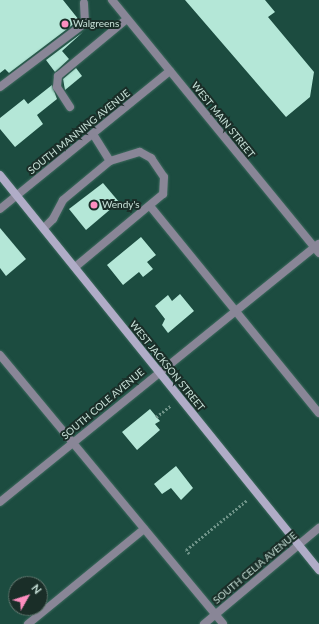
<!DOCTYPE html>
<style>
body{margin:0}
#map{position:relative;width:319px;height:624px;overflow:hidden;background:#1c4c40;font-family:Lato,sans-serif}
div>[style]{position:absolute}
.building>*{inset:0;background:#b4e7d7}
.path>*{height:2.5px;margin-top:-1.25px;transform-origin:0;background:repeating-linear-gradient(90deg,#6e9388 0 2px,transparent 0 4px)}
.roads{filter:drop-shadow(0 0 1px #3e6a5e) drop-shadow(0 0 1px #3e6a5e)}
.service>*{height:8px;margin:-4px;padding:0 4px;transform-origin:4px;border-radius:4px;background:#898697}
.minor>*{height:8px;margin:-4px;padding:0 4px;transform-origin:4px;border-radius:4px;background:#898697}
.secondary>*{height:8px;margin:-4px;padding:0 4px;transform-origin:4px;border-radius:4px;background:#b0acc7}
.dots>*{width:11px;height:11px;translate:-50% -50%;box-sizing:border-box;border:2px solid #1a2e28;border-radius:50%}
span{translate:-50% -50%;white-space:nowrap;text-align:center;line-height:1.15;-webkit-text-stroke:4px #1a2e28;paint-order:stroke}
.poi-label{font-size:10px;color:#c8e1d8}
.left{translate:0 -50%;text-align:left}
.street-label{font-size:10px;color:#c8e1d8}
.north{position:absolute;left:8px;top:576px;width:40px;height:40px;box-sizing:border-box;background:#1a2e28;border:1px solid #60766e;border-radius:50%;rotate:51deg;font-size:11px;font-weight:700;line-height:16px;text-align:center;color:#c8e1d8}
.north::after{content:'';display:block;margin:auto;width:14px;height:18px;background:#fd8ebf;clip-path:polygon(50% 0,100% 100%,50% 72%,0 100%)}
</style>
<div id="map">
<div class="building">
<div style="clip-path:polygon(0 0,63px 0,79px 20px,9px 73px,5px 69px,0 73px)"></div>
<div style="clip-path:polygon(185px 0,265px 0,275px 12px,268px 17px,314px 72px,310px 97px,286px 117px)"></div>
<div style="clip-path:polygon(83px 32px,62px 51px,69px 59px,55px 72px,46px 60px)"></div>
<div style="clip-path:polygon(76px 68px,82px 76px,65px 90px,63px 79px)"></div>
<div style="clip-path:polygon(52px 85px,57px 99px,37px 115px,43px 124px,15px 147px,0 129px,0 118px,24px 99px,28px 104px)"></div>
<div style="clip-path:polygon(103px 183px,119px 202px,86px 230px,69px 209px)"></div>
<div style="clip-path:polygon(0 228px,26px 259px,6px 276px,0 268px)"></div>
<div style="clip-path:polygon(141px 237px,156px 255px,147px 262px,153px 269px,143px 277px,139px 272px,123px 285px,107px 265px)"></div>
<div style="clip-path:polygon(180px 294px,194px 311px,168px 333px,162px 325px,165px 319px,155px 306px,168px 295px,172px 301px)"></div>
<div style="clip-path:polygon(150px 409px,160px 421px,155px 424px,160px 430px,137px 450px,122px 432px)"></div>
<div style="clip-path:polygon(176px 466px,193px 488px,181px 500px,171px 488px,162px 494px,154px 484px)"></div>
</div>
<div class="path">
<div style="left:156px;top:417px;width:18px;rotate:-38deg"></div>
<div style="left:189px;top:554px;width:5px;rotate:-127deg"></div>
<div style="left:186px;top:550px;width:79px;rotate:-39.3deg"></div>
</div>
<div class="roads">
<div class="service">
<div style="left:0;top:87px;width:106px;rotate:-37deg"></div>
<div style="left:85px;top:23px;width:20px;rotate:-93deg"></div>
<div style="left:70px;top:107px;width:24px;rotate:-123deg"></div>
<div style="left:57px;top:87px;width:11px;rotate:-85deg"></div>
<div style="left:58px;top:76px;width:89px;rotate:-39.6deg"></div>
<div style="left:93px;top:134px;width:32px;rotate:58deg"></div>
<div style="left:150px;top:206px;width:267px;rotate:50.8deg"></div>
<div style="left:44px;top:228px;width:13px;rotate:-45deg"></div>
<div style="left:53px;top:219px;width:21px;rotate:-62deg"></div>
<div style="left:63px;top:200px;width:61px;rotate:-39.7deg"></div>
<div style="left:110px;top:161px;width:31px;rotate:-17deg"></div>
<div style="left:140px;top:152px;width:13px;rotate:29deg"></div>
<div style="left:151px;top:158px;width:23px;rotate:56deg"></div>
<div style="left:164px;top:177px;width:17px;rotate:93deg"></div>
<div style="left:163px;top:194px;width:114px;rotate:140.3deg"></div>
<div style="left:0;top:355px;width:349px;rotate:50.3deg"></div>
<div style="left:28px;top:624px;width:150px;rotate:-39.3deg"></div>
</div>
<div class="minor">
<div style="left:112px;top:0;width:327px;rotate:50.7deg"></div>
<div style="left:0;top:209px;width:219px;rotate:-39.1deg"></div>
<div style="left:0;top:502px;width:410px;rotate:-39deg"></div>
<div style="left:204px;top:624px;width:150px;rotate:-39.9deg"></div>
</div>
<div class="secondary">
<div style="left:0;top:175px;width:508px;rotate:51.08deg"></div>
</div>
</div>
<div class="dots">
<div style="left:65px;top:24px;background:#fd8ebf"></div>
<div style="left:94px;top:205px;background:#fd8ebf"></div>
</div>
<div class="poi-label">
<span class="left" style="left:73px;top:24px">Walgreens</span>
<span class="left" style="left:102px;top:205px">Wendy's</span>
</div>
<div class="street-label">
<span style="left:223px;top:120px;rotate:51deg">WEST MAIN STREET</span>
<span style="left:79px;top:132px;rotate:-39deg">SOUTH MANNING AVENUE</span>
<span style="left:167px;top:366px;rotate:51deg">WEST JACKSON STREET</span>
<span style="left:103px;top:404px;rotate:-40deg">SOUTH COLE AVENUE</span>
<span style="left:255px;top:568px;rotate:-40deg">SOUTH CELIA AVENUE</span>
</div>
<div class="north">N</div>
</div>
